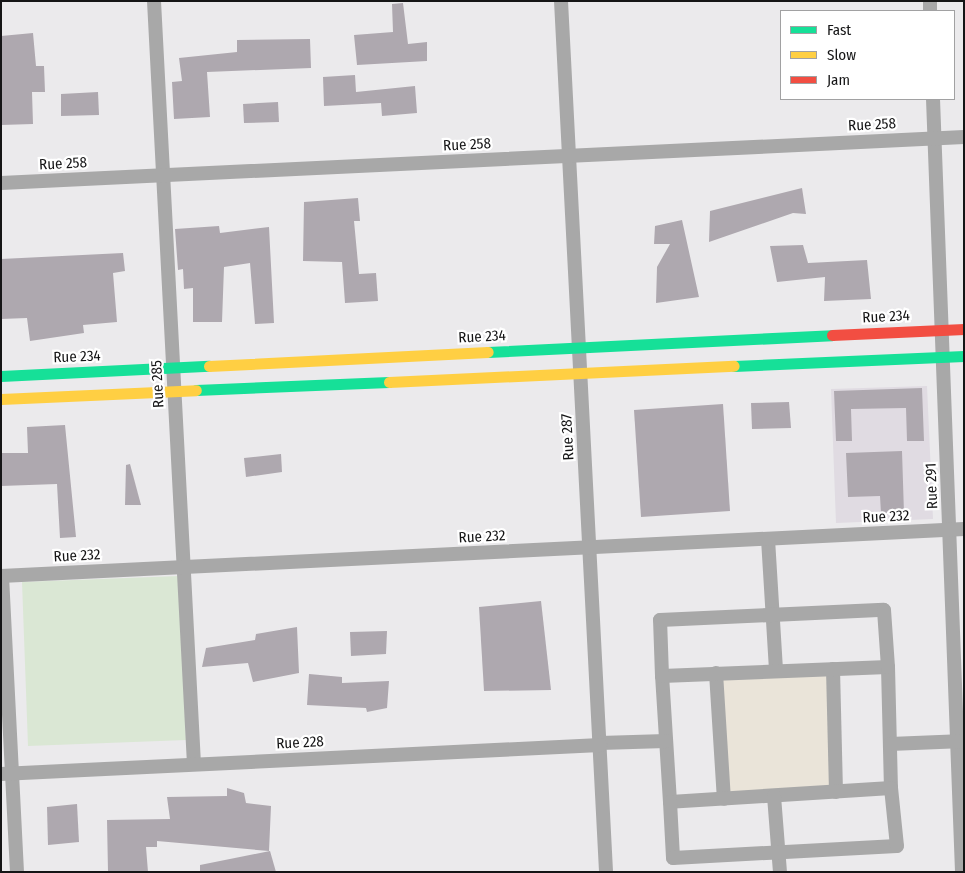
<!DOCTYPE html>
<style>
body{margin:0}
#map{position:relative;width:965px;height:873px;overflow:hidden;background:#ebeaec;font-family:"Fira Sans Condensed",sans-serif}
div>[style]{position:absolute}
.commercial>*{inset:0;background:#eae4d9}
.built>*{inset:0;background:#e0dbe2}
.green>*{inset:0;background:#dae7d4}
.building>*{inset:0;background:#aea8af}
.street>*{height:14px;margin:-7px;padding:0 7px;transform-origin:7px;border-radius:7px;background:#a8a8a8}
.fast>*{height:11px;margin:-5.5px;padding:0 5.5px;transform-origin:5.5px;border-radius:5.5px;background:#16e098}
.slow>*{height:11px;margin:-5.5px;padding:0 5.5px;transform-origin:5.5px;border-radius:5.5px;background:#ffcf43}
.jam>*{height:11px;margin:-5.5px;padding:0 5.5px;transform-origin:5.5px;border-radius:5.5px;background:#f24e42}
span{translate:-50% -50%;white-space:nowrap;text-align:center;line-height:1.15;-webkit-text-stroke:4.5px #fff;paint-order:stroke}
.street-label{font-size:15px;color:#151516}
.frame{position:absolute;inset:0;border:2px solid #151516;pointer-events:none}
.legend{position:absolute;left:780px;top:10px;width:175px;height:90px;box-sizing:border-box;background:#fff;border:1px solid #a1a1a2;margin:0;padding:6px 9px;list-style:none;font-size:15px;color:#151516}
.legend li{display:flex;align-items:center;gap:10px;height:25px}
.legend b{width:25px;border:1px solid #a1a1a2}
</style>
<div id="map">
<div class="commercial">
<div style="clip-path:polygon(829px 676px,830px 787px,730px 794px,722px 678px)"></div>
</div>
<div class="built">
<div style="clip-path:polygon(927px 386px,933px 519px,836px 523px,831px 389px)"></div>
</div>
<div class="green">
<div style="clip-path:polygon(179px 576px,186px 740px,28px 746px,22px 582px)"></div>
</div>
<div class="building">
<div style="clip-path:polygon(403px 3px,408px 44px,427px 42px,427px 61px,357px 65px,354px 35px,393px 32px,392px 4px)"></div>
<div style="clip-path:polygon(33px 33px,36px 66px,44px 66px,45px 92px,32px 92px,33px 124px,1px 125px,1px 36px)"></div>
<div style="clip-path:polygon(310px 39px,311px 68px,207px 72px,210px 117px,174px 119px,172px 82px,182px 81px,179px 58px,237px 52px,237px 40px)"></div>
<div style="clip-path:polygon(355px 75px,356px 92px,415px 86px,417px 113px,382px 116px,381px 103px,324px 106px,323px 77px)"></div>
<div style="clip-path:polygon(98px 92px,99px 115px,61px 116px,61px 94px)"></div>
<div style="clip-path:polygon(278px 102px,279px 122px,244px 123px,243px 104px)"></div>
<div style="clip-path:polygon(802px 188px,806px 214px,793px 213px,709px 242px,710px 211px)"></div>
<div style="clip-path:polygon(358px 198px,360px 221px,354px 221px,359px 274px,376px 273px,378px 301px,345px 303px,342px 262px,303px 261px,304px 202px)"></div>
<div style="clip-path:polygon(682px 220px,699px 297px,656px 303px,657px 267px,670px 244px,654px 244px,655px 226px)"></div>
<div style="clip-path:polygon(219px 226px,220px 233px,269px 227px,274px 323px,255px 324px,250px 263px,224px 267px,222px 322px,193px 322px,193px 288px,184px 289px,183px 269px,178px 270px,175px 229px)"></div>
<div style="clip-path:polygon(803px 245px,808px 263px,867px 260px,871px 299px,824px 301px,825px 277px,777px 282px,770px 246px)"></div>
<div style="clip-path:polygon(123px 253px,125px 271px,113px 273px,117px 322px,83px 325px,84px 333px,30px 341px,27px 318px,1px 319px,1px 259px)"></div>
<div style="clip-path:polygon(922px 388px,924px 441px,907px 441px,906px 408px,851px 409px,852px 441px,836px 441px,834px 391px)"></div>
<div style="clip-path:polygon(789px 402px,791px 428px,752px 429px,751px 403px)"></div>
<div style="clip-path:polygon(723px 404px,730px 511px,641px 517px,634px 410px)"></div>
<div style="clip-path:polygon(65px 425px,76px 537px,60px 538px,57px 484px,1px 486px,1px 453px,28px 453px,27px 427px)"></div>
<div style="clip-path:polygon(902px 451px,904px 513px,881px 513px,880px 496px,848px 497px,846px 453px)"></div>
<div style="clip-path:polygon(281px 454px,282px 472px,246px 477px,244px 458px)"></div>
<div style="clip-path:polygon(130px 464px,141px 505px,125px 505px,126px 465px)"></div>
<div style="clip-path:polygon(541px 601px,551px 690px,484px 691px,479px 607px)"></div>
<div style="clip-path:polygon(297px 627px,299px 673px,253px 682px,248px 663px,202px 667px,206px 648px,255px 640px,256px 634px)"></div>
<div style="clip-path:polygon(387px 631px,386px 654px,351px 656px,350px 632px)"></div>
<div style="clip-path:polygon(309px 674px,342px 677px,342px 683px,389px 681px,387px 708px,367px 712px,366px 708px,307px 705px)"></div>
<div style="clip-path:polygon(227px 788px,244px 793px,246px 803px,271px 806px,269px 851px,157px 841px,157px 847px,146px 847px,148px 872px,108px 872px,107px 820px,170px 819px,167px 797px,227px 796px)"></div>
<div style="clip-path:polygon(77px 804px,79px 842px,48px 845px,47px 807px)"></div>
<div style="clip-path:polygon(270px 851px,276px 872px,200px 872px,200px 865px)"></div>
</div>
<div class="street">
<div style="left:154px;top:1px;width:764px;rotate:87deg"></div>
<div style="left:561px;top:1px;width:872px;rotate:87.04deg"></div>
<div style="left:930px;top:1px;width:10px;rotate:90deg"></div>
<div style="left:933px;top:99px;width:774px;rotate:87.85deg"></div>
<div style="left:1px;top:183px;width:964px;rotate:-2.73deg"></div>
<div style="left:768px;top:539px;width:132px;rotate:86.5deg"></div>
<div style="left:1px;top:576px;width:964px;rotate:-2.79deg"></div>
<div style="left:2px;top:576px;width:296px;rotate:87.1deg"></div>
<div style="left:833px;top:669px;width:123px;rotate:88.6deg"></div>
<div style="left:716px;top:673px;width:126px;rotate:86.4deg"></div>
<div style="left:662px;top:676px;width:226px;rotate:-2.3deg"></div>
<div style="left:888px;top:667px;width:121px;rotate:88.6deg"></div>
<div style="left:891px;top:788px;width:221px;rotate:176.4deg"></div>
<div style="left:670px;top:802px;width:126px;rotate:-93.6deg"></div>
<div style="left:662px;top:676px;width:56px;rotate:-92deg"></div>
<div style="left:660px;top:620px;width:224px;rotate:-2.6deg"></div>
<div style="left:884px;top:610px;width:57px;rotate:86deg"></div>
<div style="left:600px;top:743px;width:66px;rotate:-1.7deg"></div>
<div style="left:890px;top:744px;width:74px;rotate:-2.3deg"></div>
<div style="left:1px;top:774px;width:600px;rotate:-2.77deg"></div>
<div style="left:774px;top:796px;width:76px;rotate:85.5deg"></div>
<div style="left:670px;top:802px;width:56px;rotate:86.9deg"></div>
<div style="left:673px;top:858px;width:224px;rotate:-3.1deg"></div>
<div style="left:897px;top:846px;width:58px;rotate:-95.9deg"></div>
</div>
<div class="fast">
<div style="left:488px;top:352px;width:344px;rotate:-2.8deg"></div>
<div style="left:734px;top:366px;width:230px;rotate:-2.5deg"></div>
<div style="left:1px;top:376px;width:208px;rotate:-2.8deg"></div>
<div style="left:196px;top:390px;width:193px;rotate:-2.4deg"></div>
</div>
<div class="slow">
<div style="left:209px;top:366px;width:279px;rotate:-2.9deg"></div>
<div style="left:389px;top:382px;width:345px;rotate:-2.7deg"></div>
<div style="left:1px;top:399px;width:195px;rotate:-2.6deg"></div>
</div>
<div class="jam">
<div style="left:832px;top:335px;width:132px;rotate:-2.6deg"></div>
</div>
<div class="street-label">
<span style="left:872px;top:125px;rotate:-3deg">Rue 258</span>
<span style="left:467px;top:145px;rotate:-3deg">Rue 258</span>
<span style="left:63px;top:164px;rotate:-3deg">Rue 258</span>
<span style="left:886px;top:317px;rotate:-3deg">Rue 234</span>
<span style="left:482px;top:337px;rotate:-3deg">Rue 234</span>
<span style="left:77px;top:357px;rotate:-2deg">Rue 234</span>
<span style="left:158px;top:384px;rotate:-93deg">Rue 285</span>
<span style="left:568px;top:437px;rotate:-93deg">Rue 287</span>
<span style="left:932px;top:486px;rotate:-92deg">Rue 291</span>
<span style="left:886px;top:517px;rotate:-3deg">Rue 232</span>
<span style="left:482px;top:537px;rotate:-3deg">Rue 232</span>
<span style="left:77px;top:556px;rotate:-3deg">Rue 232</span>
<span style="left:300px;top:743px;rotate:-3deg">Rue 228</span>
</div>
<div class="frame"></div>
<ul class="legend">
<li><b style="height:6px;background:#16e098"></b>Fast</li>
<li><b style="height:6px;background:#ffcf43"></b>Slow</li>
<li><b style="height:6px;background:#f24e42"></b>Jam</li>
</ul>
</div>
